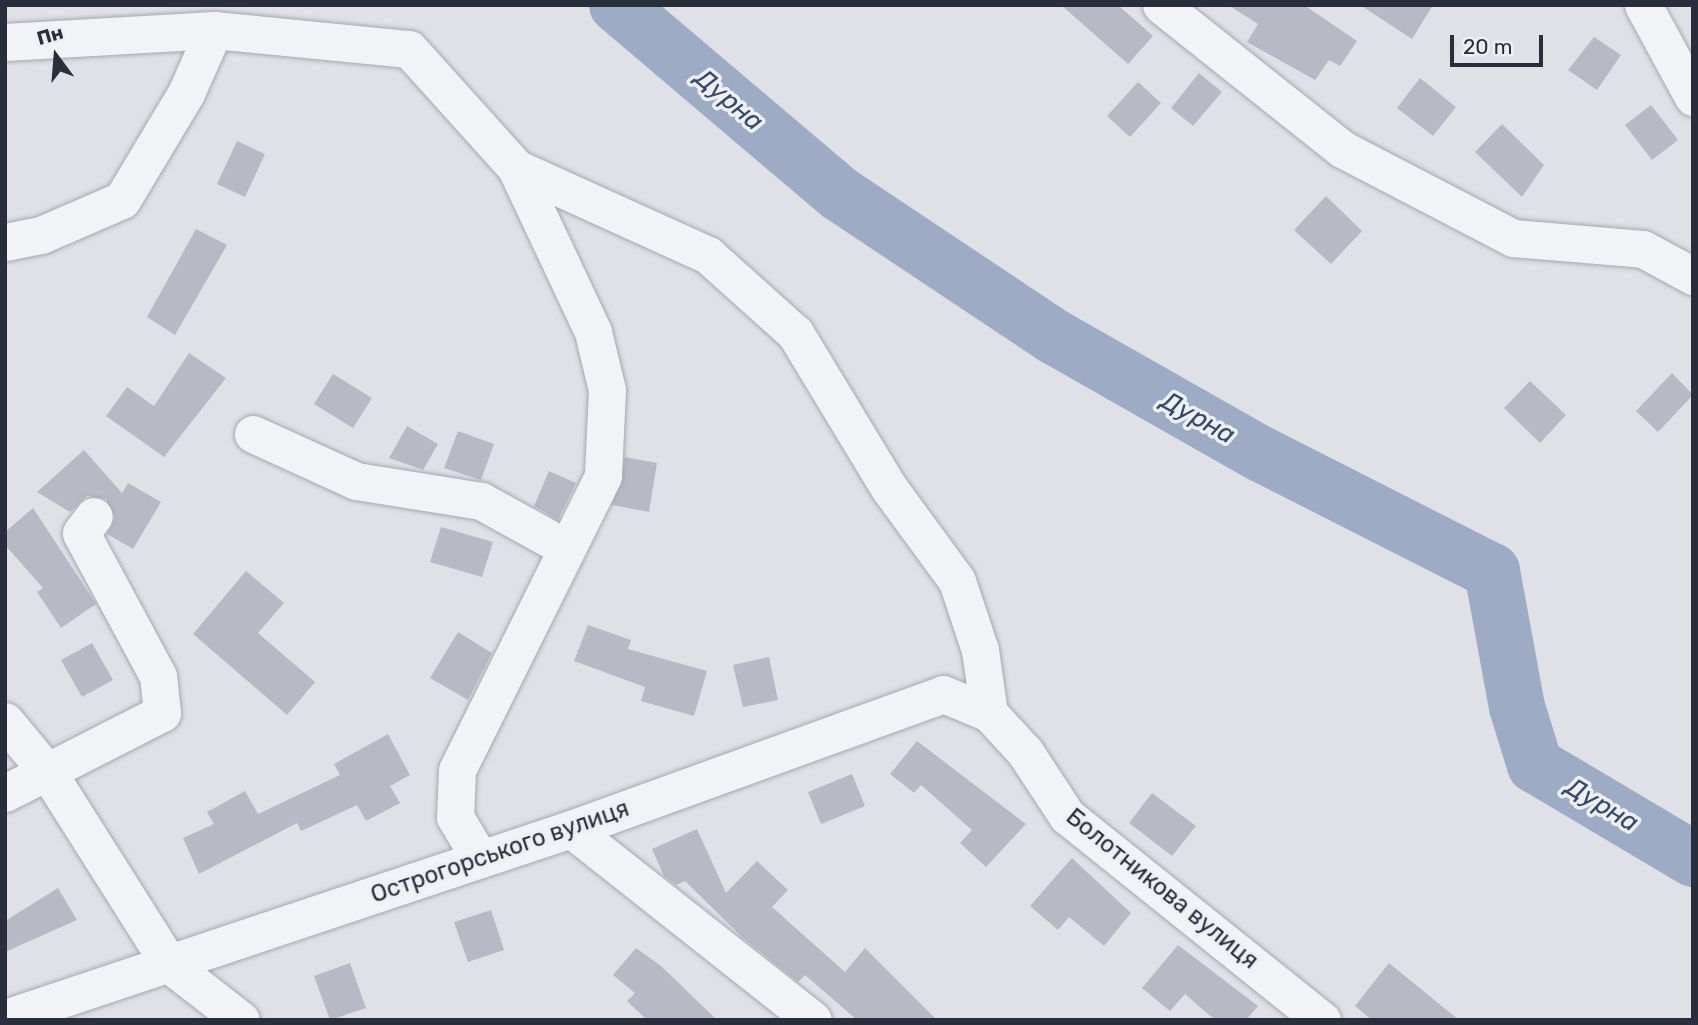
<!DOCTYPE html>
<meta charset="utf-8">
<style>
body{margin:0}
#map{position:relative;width:1698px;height:1025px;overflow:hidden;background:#dfe1e7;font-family:Rubik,sans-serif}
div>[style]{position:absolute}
.river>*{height:56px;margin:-28px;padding:0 28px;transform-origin:28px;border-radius:28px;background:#9dabc5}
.building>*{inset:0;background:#b7bac4}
.roads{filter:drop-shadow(0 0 2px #a5a8b1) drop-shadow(0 0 2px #a5a8b1)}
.minor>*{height:37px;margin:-18.5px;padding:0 18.5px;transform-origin:18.5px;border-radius:18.5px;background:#f2f3f6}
span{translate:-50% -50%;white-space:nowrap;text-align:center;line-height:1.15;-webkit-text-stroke:7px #eff0f5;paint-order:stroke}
.street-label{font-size:24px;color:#292e3d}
.water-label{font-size:26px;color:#37486e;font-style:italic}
.frame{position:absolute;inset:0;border:7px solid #292e3d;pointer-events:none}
.north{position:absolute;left:21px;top:21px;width:70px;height:70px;-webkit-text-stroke:5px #eff0f5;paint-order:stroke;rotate:344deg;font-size:19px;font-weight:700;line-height:28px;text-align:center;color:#292e3d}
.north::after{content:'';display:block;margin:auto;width:24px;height:32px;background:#292e3d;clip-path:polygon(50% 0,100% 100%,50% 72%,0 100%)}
.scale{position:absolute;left:1450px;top:35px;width:93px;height:32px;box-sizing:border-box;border:4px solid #292e3d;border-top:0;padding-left:9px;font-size:21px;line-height:24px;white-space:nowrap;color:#292e3d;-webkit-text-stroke:5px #eff0f5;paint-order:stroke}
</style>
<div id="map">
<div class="river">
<div style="left:617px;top:5px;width:292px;rotate:40.3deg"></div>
<div style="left:840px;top:194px;width:256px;rotate:33.7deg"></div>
<div style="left:1053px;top:336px;width:239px;rotate:29.6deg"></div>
<div style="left:1261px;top:454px;width:259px;rotate:26.9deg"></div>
<div style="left:1492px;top:571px;width:138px;rotate:79.6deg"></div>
<div style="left:1517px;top:707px;width:61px;rotate:72.8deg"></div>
<div style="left:1535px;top:765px;width:184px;rotate:30.7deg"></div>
</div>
<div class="building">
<div style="clip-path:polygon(1061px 5px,1118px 5px,1153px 36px,1128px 64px)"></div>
<div style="clip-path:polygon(1228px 5px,1304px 5px,1357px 41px,1340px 66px,1329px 60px,1315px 80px,1247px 42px,1258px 24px)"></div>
<div style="clip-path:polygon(1360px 5px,1433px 5px,1412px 39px)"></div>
<div style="clip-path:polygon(1594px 37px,1621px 55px,1597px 90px,1568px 70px)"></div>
<div style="clip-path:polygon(1199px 73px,1222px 92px,1193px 126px,1171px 108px)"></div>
<div style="clip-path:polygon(1420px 78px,1456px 107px,1433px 136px,1397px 108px)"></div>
<div style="clip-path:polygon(1138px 82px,1161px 103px,1130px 137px,1107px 116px)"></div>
<div style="clip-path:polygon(1651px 105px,1678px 140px,1652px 160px,1625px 125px)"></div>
<div style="clip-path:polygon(1502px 124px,1544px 165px,1522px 197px,1475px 152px)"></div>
<div style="clip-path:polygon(237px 141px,265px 154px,245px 197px,217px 184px)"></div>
<div style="clip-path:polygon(1326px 196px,1362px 231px,1331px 264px,1294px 230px)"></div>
<div style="clip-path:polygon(196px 229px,227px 245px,175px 335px,147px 317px)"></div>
<div style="clip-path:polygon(189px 353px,226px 378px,164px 457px,106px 416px,127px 387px,154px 406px)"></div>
<div style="clip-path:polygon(1672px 373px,1693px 395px,1658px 432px,1636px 411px)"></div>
<div style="clip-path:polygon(333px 374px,372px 398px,353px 428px,314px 404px)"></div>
<div style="clip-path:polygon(1530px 381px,1566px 415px,1540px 443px,1504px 408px)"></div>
<div style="clip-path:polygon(407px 426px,438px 444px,423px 470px,389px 458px)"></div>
<div style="clip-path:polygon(458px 431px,494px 444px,481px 480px,444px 468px)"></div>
<div style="clip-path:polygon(84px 450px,122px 493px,128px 483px,161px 502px,133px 549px,107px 534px,115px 518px,106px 499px,87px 496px,70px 512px,37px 492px)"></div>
<div style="clip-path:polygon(625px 457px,657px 463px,649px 512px,612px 505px)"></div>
<div style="clip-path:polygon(549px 471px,576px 483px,558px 520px,534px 506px)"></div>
<div style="clip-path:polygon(33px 508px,96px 604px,61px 628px,37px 592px,43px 588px,5px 545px,5px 532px)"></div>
<div style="clip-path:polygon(441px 527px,493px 542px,482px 577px,430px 562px)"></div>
<div style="clip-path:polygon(246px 571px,284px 603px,258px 633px,315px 682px,287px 715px,193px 634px)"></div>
<div style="clip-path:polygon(588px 625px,631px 640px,628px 649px,707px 671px,694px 716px,641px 701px,645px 687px,574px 661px)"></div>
<div style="clip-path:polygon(458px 632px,492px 653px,468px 700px,430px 678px)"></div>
<div style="clip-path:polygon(92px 643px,113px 680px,82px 697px,61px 660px)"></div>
<div style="clip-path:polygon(769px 657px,778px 700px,743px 707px,733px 665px)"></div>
<div style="clip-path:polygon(388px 734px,410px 775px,390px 786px,400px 803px,366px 821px,357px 805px,301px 831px,297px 823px,199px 874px,183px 838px,214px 824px,207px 812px,245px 791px,258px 814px,340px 775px,334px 764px)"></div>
<div style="clip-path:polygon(917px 741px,1026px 824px,986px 867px,960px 843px,972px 830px,921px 785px,914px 793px,890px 774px)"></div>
<div style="clip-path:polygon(852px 774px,865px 806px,821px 824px,808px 792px)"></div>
<div style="clip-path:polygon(1152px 793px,1196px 826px,1172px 856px,1129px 823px)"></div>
<div style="clip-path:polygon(697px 829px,726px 893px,757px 861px,788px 890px,772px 907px,845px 972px,865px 948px,937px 1020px,857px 1020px,805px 975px,798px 982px,743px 938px,685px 881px,676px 885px,664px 876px,652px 849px)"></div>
<div style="clip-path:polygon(1072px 858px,1131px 913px,1104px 946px,1069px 917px,1058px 930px,1030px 906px)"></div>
<div style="clip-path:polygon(58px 888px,77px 920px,5px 952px,5px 921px)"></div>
<div style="clip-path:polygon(491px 910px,504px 950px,468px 962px,454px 922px)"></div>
<div style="clip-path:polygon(1178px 945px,1258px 1006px,1246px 1020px,1215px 1020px,1185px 994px,1170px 1011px,1142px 988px)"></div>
<div style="clip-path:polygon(636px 948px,661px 966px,717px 1020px,647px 1020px,627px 1001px,635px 993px,613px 975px)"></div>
<div style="clip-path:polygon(350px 963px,366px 1008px,330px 1020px,314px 976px)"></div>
<div style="clip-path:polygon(1389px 963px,1459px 1020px,1372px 1020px,1355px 1006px)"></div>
</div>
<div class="roads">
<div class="minor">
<div style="left:1161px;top:5px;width:231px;rotate:38.5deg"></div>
<div style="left:1342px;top:149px;width:193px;rotate:27.5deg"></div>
<div style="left:1513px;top:238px;width:130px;rotate:4.8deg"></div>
<div style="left:1643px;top:249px;width:57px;rotate:28.4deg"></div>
<div style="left:1643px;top:5px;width:105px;rotate:61.5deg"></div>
<div style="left:5px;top:42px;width:209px;rotate:-3.3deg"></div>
<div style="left:214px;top:30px;width:196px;rotate:5.6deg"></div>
<div style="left:409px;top:49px;width:160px;rotate:48deg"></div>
<div style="left:516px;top:168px;width:181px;rotate:64.8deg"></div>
<div style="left:593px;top:332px;width:60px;rotate:76.4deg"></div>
<div style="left:607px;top:390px;width:86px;rotate:92.7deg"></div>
<div style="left:603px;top:476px;width:328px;rotate:116.4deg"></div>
<div style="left:457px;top:770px;width:47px;rotate:92.4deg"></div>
<div style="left:455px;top:817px;width:49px;rotate:59.2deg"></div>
<div style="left:516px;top:168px;width:211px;rotate:24.4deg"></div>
<div style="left:708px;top:255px;width:117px;rotate:41.9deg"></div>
<div style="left:795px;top:333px;width:181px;rotate:58.8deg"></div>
<div style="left:889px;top:488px;width:115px;rotate:53.8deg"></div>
<div style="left:957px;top:581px;width:73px;rotate:71.6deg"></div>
<div style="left:980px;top:650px;width:64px;rotate:81.9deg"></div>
<div style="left:5px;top:242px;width:37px;rotate:-11deg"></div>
<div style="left:41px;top:235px;width:88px;rotate:-23.4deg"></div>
<div style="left:122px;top:200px;width:125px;rotate:-59.1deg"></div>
<div style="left:186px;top:93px;width:69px;rotate:-66deg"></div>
<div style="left:253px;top:434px;width:113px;rotate:24.5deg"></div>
<div style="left:356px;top:481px;width:127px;rotate:9.1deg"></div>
<div style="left:481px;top:501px;width:97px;rotate:28.9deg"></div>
<div style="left:5px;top:721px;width:69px;rotate:50.3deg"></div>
<div style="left:49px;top:774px;width:225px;rotate:57.7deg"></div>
<div style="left:169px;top:964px;width:91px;rotate:37.9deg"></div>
<div style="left:5px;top:793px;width:176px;rotate:-27deg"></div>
<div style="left:162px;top:713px;width:37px;rotate:-96deg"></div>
<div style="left:158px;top:676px;width:162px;rotate:-118.3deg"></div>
<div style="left:81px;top:533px;width:21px;rotate:-53deg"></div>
<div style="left:571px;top:829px;width:308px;rotate:38.3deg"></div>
<div style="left:5px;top:1018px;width:597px;rotate:-18.47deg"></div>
<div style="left:571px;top:829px;width:396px;rotate:-19.9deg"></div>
<div style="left:943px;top:694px;width:50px;rotate:22.4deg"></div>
<div style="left:989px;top:713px;width:53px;rotate:47.3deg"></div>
<div style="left:1025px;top:752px;width:77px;rotate:56.7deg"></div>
<div style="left:1067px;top:816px;width:327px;rotate:38.7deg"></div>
</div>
</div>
<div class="street-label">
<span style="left:500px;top:852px;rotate:-19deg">Острогорського вулиця</span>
<span style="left:1162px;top:889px;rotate:39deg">Болотникова вулиця</span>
</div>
<div class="water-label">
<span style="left:729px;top:100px;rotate:40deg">Дурна</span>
<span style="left:1198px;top:418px;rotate:29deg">Дурна</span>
<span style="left:1602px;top:805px;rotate:31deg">Дурна</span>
</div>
<div class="frame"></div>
<div class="north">Пн</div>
<div class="scale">20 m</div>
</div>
